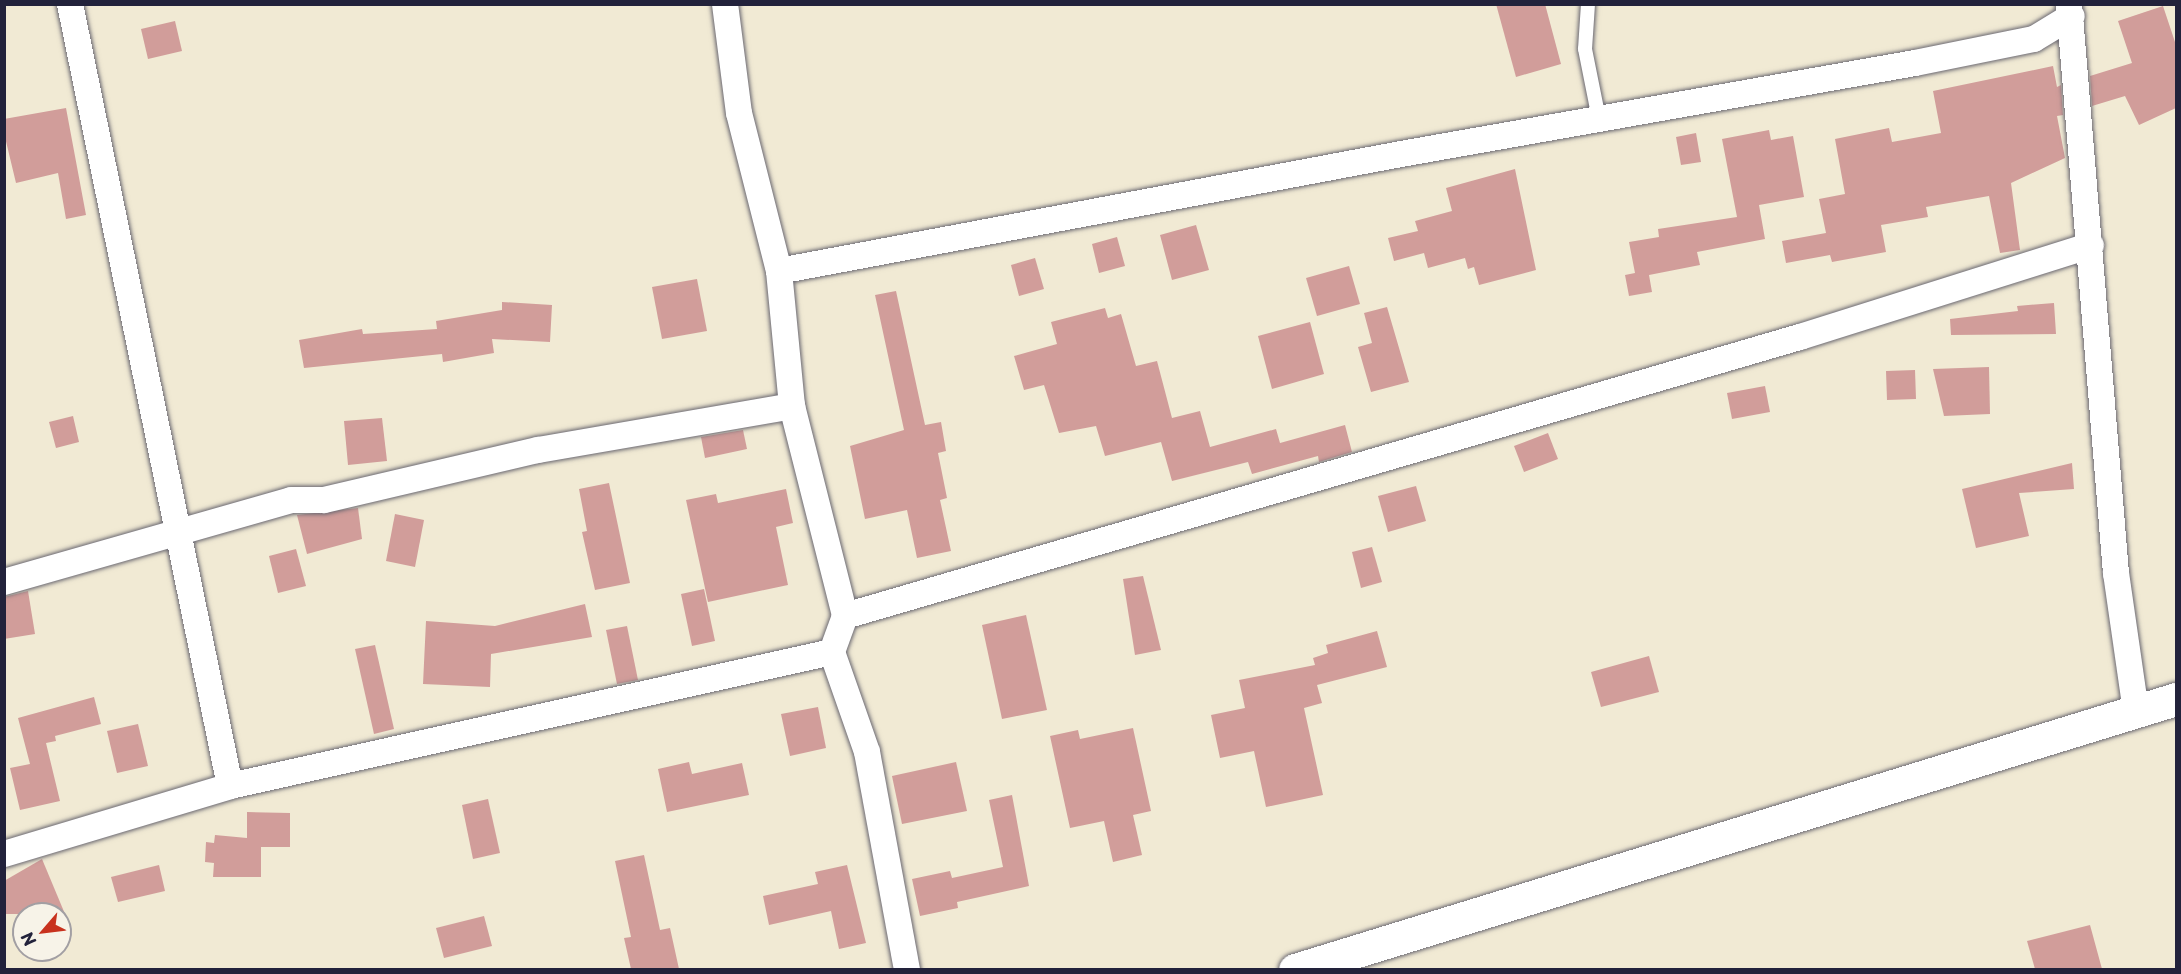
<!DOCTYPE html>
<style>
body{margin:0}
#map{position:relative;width:2181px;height:974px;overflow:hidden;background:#f1ead4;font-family:"Playpen Sans",sans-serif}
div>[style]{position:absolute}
.building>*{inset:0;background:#d19d9a}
.roads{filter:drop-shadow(0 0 2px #6a6871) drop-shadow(0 0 2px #6a6871)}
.service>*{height:14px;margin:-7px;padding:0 7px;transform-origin:7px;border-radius:7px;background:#fff}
.minor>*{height:26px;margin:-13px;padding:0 13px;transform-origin:13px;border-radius:13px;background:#fff}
.trunk>*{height:33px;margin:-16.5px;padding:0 16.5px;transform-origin:16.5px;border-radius:16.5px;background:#fff}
span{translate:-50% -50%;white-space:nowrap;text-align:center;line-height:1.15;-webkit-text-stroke:5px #f7f3e8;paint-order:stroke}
.frame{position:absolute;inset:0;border:6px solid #22223b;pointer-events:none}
.north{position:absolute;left:12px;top:902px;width:60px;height:60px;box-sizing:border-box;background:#f7f3e8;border:2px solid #a29fa3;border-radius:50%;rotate:242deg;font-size:16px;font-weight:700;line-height:24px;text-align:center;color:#22223b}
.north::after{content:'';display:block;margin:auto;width:21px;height:27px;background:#c8321e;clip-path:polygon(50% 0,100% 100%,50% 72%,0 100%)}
</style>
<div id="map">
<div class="building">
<div style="clip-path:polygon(1496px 4px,1545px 4px,1561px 64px,1516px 77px)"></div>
<div style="clip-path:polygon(2163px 6px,2176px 45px,2176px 108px,2139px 125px,2125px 96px,2092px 106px,2090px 76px,2132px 63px,2118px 21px)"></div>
<div style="clip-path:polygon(175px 21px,182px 51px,148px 59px,141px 29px)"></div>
<div style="clip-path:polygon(2053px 66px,2057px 87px,2061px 85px,2063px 115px,2057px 116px,2065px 158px,2011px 183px,2020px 250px,2000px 253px,1989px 196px,1926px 207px,1928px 217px,1881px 225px,1886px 252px,1832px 262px,1830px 255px,1786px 263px,1782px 241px,1826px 233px,1819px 199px,1845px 194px,1835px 139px,1889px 128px,1892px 142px,1941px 133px,1933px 91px)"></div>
<div style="clip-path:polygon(66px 108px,86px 215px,66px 219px,58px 173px,16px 183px,4px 133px,4px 119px)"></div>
<div style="clip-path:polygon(1769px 130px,1771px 140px,1793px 136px,1804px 197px,1759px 205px,1765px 239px,1697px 252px,1700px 265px,1649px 275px,1652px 292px,1629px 296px,1625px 275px,1635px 273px,1629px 242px,1659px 237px,1658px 229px,1737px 217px,1722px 139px)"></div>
<div style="clip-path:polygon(1696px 133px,1701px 162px,1681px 165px,1676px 137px)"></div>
<div style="clip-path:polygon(1515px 169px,1536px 270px,1479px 285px,1474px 267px,1468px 269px,1465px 258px,1428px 268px,1424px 253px,1394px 261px,1388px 238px,1418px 231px,1415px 221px,1452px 211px,1446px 188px)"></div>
<div style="clip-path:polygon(1196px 225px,1209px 270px,1172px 280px,1160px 235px)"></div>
<div style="clip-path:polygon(1117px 237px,1125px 266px,1099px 273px,1092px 244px)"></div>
<div style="clip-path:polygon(1035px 258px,1044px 289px,1019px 296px,1011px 265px)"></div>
<div style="clip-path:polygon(1349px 266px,1360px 304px,1317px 316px,1306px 278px)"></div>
<div style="clip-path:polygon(697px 279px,707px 331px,662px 339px,652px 287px)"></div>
<div style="clip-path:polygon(896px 291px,925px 425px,941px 422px,946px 451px,938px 453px,947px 498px,940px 500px,951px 551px,917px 558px,907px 510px,865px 519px,850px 446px,904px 430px,875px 295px)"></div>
<div style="clip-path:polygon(502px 302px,552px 305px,550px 342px,492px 339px,494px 353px,443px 362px,442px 354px,304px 368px,299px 340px,362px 329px,363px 334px,437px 329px,436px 321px,502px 310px)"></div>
<div style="clip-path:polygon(2054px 303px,2056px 334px,1951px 335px,1950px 319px,2018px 311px,2017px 306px)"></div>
<div style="clip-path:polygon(1387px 307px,1409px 382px,1371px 392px,1358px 347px,1372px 343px,1364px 313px)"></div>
<div style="clip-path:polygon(1105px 308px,1108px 318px,1121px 314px,1136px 366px,1157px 361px,1172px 418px,1200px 411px,1210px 447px,1276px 429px,1280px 443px,1345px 425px,1352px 452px,1319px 462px,1318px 456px,1252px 474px,1248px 462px,1172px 481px,1161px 442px,1105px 456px,1096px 426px,1059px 433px,1044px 385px,1024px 390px,1014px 356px,1057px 344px,1051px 322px)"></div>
<div style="clip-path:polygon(1310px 322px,1324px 374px,1272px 389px,1258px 336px)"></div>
<div style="clip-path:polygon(1989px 367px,1990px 414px,1944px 416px,1933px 369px)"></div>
<div style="clip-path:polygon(1915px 370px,1916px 399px,1887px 400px,1886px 371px)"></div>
<div style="clip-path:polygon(1765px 386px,1770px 412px,1732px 419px,1727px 393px)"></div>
<div style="clip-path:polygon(73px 416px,79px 442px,56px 448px,49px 422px)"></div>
<div style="clip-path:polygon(382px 418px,387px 461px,348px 465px,344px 421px)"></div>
<div style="clip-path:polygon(743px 430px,747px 449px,705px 458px,701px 437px)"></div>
<div style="clip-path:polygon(1548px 433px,1558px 459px,1524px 472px,1514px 446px)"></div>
<div style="clip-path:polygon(2072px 463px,2074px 489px,2019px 493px,2029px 536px,1976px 548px,1962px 489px)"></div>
<div style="clip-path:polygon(609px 483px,630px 583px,595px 590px,582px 532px,587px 531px,579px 489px)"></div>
<div style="clip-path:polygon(1416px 486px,1426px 521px,1388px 532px,1378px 496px)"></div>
<div style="clip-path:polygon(786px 489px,793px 523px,776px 527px,788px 585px,708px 602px,686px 500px,716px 494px,718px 503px)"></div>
<div style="clip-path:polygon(358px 508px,362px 539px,307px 554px,297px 515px)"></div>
<div style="clip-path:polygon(395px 514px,424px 520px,415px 567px,386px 561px)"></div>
<div style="clip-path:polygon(1372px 547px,1382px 582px,1361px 588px,1352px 552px)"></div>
<div style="clip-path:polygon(296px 549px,306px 586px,278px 593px,269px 556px)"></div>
<div style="clip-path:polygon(1143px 576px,1161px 650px,1135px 655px,1123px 579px)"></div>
<div style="clip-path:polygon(704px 589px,715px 641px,692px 646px,681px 594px)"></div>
<div style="clip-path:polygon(28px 591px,35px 634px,4px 639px,4px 597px)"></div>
<div style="clip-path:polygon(585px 604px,592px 637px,491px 654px,490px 687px,423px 684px,426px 621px,495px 626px)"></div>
<div style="clip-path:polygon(1026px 615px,1047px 710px,1002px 719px,982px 625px)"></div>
<div style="clip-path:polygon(627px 626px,638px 680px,617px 684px,606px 630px)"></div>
<div style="clip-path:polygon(1377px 631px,1387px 667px,1317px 685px,1322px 703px,1304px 708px,1323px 795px,1266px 807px,1254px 751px,1220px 758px,1211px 715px,1245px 708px,1239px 680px,1315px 665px,1313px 658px,1328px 653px,1326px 645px)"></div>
<div style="clip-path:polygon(375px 645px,394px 729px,374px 734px,355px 649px)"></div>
<div style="clip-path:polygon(1649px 656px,1659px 692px,1601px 707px,1591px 672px)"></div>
<div style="clip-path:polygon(94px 697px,101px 724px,55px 736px,56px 741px,46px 743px,60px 801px,20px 810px,10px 768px,30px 764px,18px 718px)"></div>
<div style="clip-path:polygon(818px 707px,826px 748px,790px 756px,781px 714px)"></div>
<div style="clip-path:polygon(138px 724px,148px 766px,117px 773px,107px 731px)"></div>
<div style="clip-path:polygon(1133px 728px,1151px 811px,1133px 815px,1142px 855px,1113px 862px,1104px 821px,1070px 828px,1050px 736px,1078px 730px,1080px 739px)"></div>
<div style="clip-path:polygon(689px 762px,692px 774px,742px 763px,749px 795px,667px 812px,658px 769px)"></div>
<div style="clip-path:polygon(956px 762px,967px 811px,902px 824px,892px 776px)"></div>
<div style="clip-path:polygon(1012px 795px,1029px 886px,957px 902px,958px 908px,920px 916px,912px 879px,950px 871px,952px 878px,1003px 867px,989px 800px)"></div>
<div style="clip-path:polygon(488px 799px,500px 853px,473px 859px,462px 805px)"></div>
<div style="clip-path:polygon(247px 812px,290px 813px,290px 847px,261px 847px,261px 877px,213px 877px,214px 863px,205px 862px,206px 842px,214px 843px,215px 835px,247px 838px)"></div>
<div style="clip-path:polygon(644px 855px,660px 930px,670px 928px,679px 969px,631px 969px,624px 938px,631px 937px,615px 861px)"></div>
<div style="clip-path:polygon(42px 859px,65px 914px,4px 914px,4px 881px)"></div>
<div style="clip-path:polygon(159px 865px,165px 891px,118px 902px,111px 877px)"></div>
<div style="clip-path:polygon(847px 865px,866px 943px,839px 949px,831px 911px,769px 925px,763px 896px,818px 884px,815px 872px)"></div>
<div style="clip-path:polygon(484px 916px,492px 946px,444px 958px,436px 928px)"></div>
<div style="clip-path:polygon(2090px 925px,2102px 969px,2035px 969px,2027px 941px)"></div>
</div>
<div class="roads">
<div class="service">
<div style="left:1588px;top:4px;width:45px;rotate:93.8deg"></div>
<div style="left:1585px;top:49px;width:71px;rotate:78.7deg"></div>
</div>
<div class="minor">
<div style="left:70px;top:4px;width:798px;rotate:78.44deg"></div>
<div style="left:725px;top:4px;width:110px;rotate:82.7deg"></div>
<div style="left:739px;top:113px;width:163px;rotate:75.8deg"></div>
<div style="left:779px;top:271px;width:136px;rotate:84.5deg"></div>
<div style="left:792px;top:406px;width:217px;rotate:75.8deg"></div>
<div style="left:845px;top:616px;width:38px;rotate:110deg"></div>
<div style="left:832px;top:652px;width:106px;rotate:70.7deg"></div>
<div style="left:867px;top:752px;width:222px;rotate:79.6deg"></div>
<div style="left:2069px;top:4px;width:571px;rotate:85.28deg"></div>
<div style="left:2116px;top:573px;width:140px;rotate:81.8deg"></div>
<div style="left:779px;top:271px;width:633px;rotate:-10.65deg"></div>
<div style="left:1401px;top:154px;width:522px;rotate:-10.04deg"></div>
<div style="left:1915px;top:63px;width:121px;rotate:-11.4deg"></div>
<div style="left:2034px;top:39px;width:44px;rotate:-31.2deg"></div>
<div style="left:4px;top:582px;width:298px;rotate:-15.9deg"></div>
<div style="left:291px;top:500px;width:33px"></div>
<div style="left:324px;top:500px;width:220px;rotate:-13.2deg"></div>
<div style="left:538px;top:450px;width:258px;rotate:-9.8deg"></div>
<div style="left:845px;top:616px;width:995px;rotate:-16.29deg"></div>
<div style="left:1800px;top:337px;width:305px;rotate:-17.5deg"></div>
<div style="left:4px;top:854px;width:236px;rotate:-16.7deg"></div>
<div style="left:230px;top:786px;width:617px;rotate:-12.55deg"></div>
</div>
<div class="trunk">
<div style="left:1295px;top:970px;width:922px;rotate:-17.1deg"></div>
</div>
</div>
<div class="frame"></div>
<div class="north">N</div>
</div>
